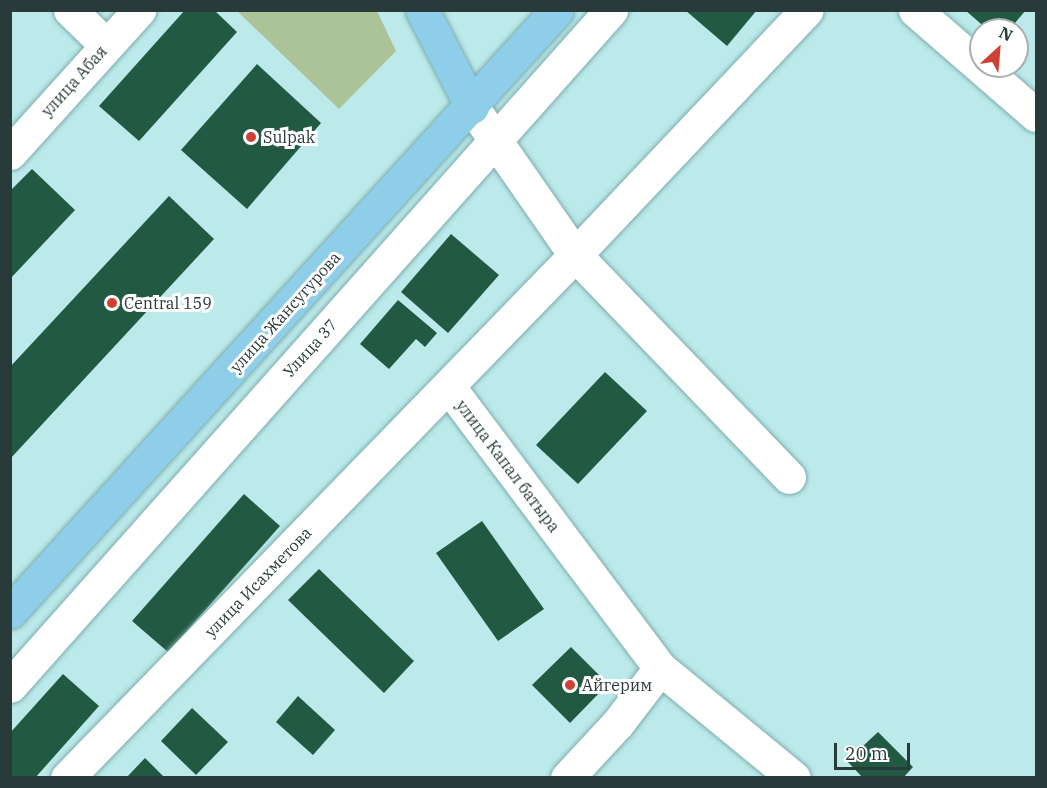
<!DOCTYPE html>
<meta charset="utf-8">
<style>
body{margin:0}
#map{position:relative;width:1047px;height:788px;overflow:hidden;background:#bceaea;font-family:"IBM Plex Serif",serif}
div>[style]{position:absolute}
.green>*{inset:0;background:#acc297}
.building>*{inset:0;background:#225942}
.roads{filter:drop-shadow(0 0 2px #7facac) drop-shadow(0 0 2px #7facac)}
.minor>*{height:33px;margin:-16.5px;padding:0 16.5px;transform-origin:16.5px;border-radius:16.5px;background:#fff}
.major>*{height:33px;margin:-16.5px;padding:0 16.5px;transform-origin:16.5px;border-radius:16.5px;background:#8ecee8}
.dots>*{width:16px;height:16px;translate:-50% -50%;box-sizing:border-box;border:3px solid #fff;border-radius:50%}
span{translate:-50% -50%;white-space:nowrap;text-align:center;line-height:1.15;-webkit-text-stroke:6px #fff;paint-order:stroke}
.street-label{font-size:16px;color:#283a3a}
.poi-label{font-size:16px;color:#283a3a}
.left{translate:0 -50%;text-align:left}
.frame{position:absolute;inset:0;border:12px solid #283a3a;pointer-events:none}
.north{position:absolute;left:969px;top:18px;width:60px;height:60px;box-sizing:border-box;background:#fff;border:2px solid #a9b0b0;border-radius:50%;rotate:26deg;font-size:16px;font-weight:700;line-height:24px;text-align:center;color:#283a3a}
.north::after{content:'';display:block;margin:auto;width:21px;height:27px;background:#ce4134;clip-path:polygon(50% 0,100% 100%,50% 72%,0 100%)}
.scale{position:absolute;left:834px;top:743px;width:76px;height:27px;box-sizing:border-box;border:3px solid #283a3a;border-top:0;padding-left:8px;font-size:18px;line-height:21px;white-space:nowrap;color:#283a3a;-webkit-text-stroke:4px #fff;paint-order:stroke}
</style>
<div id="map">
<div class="green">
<div style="clip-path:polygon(237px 11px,377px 11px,396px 51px,339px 109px)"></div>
</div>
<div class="building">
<div style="clip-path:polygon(185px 10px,214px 10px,237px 32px,139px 141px,99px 106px)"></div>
<div style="clip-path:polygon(685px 10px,757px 10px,727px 46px)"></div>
<div style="clip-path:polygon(965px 10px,1026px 10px,1009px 30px,988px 30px)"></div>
<div style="clip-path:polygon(257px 64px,321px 123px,247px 209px,181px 150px)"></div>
<div style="clip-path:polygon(32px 169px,75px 210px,10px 279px,10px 191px)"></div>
<div style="clip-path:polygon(169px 196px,214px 239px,10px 459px,10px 367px)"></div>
<div style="clip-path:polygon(451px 234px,499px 275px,448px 333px,401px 292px)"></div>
<div style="clip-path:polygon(398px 300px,437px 333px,425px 347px,416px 339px,389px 369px,360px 344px)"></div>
<div style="clip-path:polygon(605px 372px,647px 411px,578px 484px,536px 445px)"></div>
<div style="clip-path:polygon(244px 494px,280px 526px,168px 652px,132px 621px)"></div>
<div style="clip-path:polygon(482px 521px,544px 609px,498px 641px,436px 553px)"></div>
<div style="clip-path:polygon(319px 569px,414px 661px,384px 693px,288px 600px)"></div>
<div style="clip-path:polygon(571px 647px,608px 684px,570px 723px,532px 685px)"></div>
<div style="clip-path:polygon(63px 674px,99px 706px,35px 778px,10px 778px,10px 733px)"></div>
<div style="clip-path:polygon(298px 696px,335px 730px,313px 755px,276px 722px)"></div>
<div style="clip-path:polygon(192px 708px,228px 742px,196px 775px,161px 741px)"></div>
<div style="clip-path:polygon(878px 732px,913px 767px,903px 778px,863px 778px,847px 761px)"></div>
<div style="clip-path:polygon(145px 758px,165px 778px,126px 778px)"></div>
</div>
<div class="roads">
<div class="minor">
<div style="left:70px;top:10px;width:50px;rotate:44.2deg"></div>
<div style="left:915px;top:10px;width:160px;rotate:41deg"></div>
<div style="left:10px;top:153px;width:193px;rotate:-47.9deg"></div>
<div style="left:449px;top:387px;width:351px;rotate:53.1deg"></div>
<div style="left:660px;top:668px;width:173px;rotate:39.4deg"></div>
<div style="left:789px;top:477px;width:308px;rotate:-133.9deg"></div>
<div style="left:575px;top:255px;width:337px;rotate:-46.6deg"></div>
<div style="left:10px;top:686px;width:905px;rotate:-48.36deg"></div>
<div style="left:67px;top:778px;width:729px;rotate:-45.83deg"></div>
<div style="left:575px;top:255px;width:180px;rotate:-124.8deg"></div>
<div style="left:567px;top:778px;width:75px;rotate:-47.2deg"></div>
<div style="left:618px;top:723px;width:69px;rotate:-52.6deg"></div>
</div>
<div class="major">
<div style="left:422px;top:10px;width:109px;rotate:62.7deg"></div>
<div style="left:10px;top:612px;width:813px;rotate:-47.74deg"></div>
</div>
</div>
<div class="dots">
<div style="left:251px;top:137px;background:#ce4134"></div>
<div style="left:112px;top:303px;background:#ce4134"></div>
<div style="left:570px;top:685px;background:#ce4134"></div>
</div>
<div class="street-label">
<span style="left:74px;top:81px;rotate:-48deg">улица Абая</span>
<span style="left:285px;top:312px;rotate:-48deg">улица Жансугурова</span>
<span style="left:310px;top:348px;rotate:-48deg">Улица 37</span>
<span style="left:508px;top:466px;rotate:53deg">улица Капал батыра</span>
<span style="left:258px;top:582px;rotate:-46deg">улица Исахметова</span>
</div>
<div class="poi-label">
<span class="left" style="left:263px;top:137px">Sulpak</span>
<span class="left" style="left:124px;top:303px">Central 159</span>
<span class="left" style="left:582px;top:685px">Айгерим</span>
</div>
<div class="frame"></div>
<div class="north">N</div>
<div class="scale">20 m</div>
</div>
